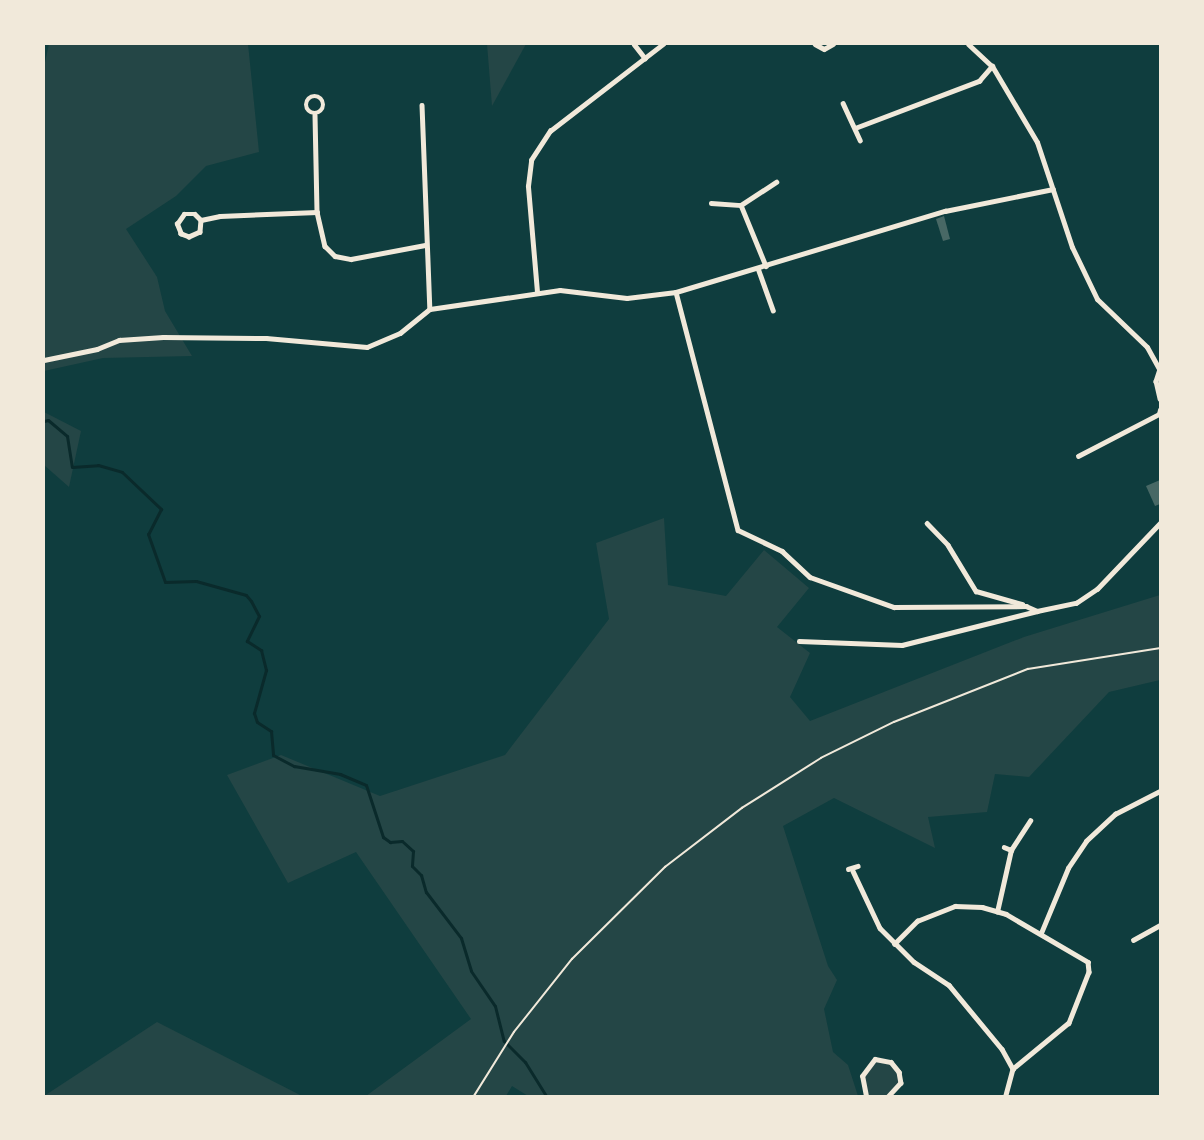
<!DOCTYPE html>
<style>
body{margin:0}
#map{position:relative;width:1204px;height:1140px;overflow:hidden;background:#0f3d3e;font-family:"PT Sans Narrow",sans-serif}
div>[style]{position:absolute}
.green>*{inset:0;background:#244646}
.stream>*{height:3px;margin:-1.5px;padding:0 1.5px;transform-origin:1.5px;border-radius:1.5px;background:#0a2a2b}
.building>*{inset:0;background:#486865}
.path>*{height:1.5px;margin:-0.75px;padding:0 0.75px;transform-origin:0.75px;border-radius:0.75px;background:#f1e9da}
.minor>*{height:4.5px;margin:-2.25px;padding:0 2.25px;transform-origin:2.25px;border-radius:2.25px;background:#f1e9da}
.minor>.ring{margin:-2.25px;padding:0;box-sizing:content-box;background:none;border:4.5px solid #f1e9da;border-radius:50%}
.tertiary>*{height:5px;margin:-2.5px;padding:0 2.5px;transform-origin:2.5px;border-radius:2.5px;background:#f1e9da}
span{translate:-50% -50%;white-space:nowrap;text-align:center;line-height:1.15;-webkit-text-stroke:5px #f1e9da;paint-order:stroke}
.frame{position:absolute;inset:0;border:45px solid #f1e9da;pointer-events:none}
</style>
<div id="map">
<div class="green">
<div style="clip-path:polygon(49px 44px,248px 44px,259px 152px,206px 166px,176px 196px,126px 229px,157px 277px,165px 311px,192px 356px,103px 358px,44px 371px,44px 67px)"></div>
<div style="clip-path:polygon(487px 44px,526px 44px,492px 106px)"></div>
<div style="clip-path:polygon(44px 412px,81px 431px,69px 487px,44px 465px)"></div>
<div style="clip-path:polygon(664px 518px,668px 585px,726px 596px,764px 550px,809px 588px,777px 627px,810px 653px,790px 697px,810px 721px,1024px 637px,1160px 595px,1160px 680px,1109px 692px,1029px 777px,995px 774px,987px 812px,928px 817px,935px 848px,834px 798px,783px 826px,828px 966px,837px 980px,824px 1009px,833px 1052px,848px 1065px,858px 1096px,528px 1096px,512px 1086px,506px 1096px,366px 1096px,471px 1019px,356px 852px,288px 883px,227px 775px,281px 755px,380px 796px,505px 755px,609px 619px,596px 543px)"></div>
<div style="clip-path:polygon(157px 1022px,302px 1096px,44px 1096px)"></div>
<div style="clip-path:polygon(875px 1059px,891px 1062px,899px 1072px,901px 1083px,889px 1096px,866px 1096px,862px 1076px)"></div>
</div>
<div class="stream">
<div style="left:44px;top:421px;width:4px;rotate:-14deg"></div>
<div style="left:48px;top:420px;width:25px;rotate:40deg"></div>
<div style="left:67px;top:436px;width:31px;rotate:81deg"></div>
<div style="left:72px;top:467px;width:26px;rotate:-4deg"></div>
<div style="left:98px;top:465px;width:25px;rotate:16deg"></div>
<div style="left:122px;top:472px;width:54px;rotate:43.5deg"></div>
<div style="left:161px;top:509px;width:28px;rotate:117deg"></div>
<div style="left:148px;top:534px;width:51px;rotate:70.5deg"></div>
<div style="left:165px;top:582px;width:31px;rotate:-2deg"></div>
<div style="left:196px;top:581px;width:52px;rotate:15.6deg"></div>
<div style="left:246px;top:595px;width:8px;rotate:50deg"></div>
<div style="left:251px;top:601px;width:17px;rotate:62deg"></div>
<div style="left:259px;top:616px;width:28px;rotate:116deg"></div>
<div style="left:247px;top:641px;width:17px;rotate:33deg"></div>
<div style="left:261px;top:650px;width:21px;rotate:76deg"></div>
<div style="left:266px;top:670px;width:45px;rotate:105.6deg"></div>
<div style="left:254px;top:713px;width:9px;rotate:72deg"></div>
<div style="left:257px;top:722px;width:17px;rotate:33deg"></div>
<div style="left:271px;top:731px;width:24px;rotate:85deg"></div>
<div style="left:273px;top:755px;width:24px;rotate:28deg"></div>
<div style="left:294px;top:766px;width:47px;rotate:9.9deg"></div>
<div style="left:340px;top:774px;width:28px;rotate:23deg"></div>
<div style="left:366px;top:785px;width:55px;rotate:71.9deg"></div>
<div style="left:383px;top:837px;width:9px;rotate:36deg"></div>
<div style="left:390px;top:842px;width:12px;rotate:-5deg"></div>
<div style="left:402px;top:841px;width:15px;rotate:42deg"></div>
<div style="left:413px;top:851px;width:15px;rotate:94deg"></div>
<div style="left:412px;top:866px;width:13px;rotate:45deg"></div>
<div style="left:421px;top:875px;width:18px;rotate:74deg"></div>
<div style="left:426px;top:892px;width:58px;rotate:52.7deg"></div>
<div style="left:461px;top:938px;width:34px;rotate:73deg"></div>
<div style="left:471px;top:971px;width:42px;rotate:55.6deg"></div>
<div style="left:495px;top:1006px;width:36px;rotate:76deg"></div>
<div style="left:504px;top:1041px;width:30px;rotate:45deg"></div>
<div style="left:525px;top:1062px;width:40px;rotate:58deg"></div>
</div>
<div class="building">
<div style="clip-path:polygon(944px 216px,950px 239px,943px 241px,936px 219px)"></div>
<div style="clip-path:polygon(1160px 480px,1160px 504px,1155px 506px,1146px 486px)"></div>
</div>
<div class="path">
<div style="left:474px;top:1096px;width:75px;rotate:-58deg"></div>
<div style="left:514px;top:1032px;width:93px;rotate:-51.5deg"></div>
<div style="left:572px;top:959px;width:131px;rotate:-44.7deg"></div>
<div style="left:665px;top:867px;width:97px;rotate:-37.5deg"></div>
<div style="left:742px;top:808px;width:93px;rotate:-32.3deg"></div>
<div style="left:821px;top:758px;width:81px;rotate:-26.3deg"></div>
<div style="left:894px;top:722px;width:144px;rotate:-21.6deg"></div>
<div style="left:1028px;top:669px;width:134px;rotate:-9deg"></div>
</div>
<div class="minor">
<div style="left:634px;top:44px;width:18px;rotate:52deg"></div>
<div style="left:815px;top:44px;width:10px;rotate:29deg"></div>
<div style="left:824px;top:49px;width:10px;rotate:-29deg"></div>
<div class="ring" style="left:306px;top:96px;width:13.5px;height:13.5px"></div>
<div style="left:843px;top:103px;width:41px;rotate:65.3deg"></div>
<div style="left:422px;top:105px;width:204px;rotate:87.8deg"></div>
<div style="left:315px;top:115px;width:97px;rotate:88.8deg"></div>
<div style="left:317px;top:212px;width:35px;rotate:77deg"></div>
<div style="left:325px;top:246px;width:14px;rotate:45deg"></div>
<div style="left:335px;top:256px;width:16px;rotate:11deg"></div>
<div style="left:351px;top:259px;width:75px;rotate:-10.7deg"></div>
<div style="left:855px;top:128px;width:133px;rotate:-20.8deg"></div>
<div style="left:979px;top:81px;width:20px;rotate:-49deg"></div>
<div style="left:711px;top:203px;width:30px;rotate:4deg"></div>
<div style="left:741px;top:205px;width:42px;rotate:-33.3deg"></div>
<div style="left:741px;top:205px;width:66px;rotate:67.7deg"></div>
<div style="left:184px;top:214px;width:11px"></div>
<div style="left:195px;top:214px;width:8px;rotate:45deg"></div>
<div style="left:201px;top:220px;width:12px;rotate:95deg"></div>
<div style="left:200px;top:232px;width:12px;rotate:156deg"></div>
<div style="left:189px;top:237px;width:9px;rotate:-159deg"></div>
<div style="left:181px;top:234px;width:11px;rotate:-112deg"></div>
<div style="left:177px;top:224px;width:12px;rotate:-55deg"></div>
<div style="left:201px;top:220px;width:19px;rotate:-12deg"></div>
<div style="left:220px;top:216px;width:97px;rotate:-2.4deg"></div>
<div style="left:758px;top:268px;width:45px;rotate:70.3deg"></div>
<div style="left:537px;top:292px;width:106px;rotate:-94.9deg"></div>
<div style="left:528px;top:186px;width:26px;rotate:-83deg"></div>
<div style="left:531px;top:160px;width:35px;rotate:-57deg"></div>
<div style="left:550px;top:131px;width:143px;rotate:-37.6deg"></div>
<div style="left:676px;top:292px;width:246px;rotate:75.4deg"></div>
<div style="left:738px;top:530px;width:49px;rotate:25.5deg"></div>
<div style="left:782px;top:551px;width:38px;rotate:43deg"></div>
<div style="left:810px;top:577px;width:89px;rotate:19.7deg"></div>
<div style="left:894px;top:607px;width:132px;rotate:-0.4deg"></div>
<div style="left:1026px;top:606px;width:12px;rotate:24deg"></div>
<div style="left:1037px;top:611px;width:40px;rotate:-12deg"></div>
<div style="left:1076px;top:603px;width:25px;rotate:-34deg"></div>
<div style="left:1097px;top:589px;width:91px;rotate:-46.3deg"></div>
<div style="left:44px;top:360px;width:54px;rotate:-11.7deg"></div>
<div style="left:97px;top:349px;width:24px;rotate:-22deg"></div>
<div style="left:119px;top:340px;width:44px;rotate:-3.9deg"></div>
<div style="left:163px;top:337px;width:103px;rotate:0.6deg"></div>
<div style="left:266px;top:338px;width:101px;rotate:5.1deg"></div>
<div style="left:367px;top:347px;width:36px;rotate:-23deg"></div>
<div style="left:400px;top:333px;width:38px;rotate:-39deg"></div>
<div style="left:430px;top:309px;width:131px;rotate:-8.3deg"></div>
<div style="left:560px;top:290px;width:67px;rotate:6.8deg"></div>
<div style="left:627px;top:298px;width:49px;rotate:-7deg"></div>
<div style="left:676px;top:292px;width:281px;rotate:-16.8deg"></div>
<div style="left:945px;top:211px;width:110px;rotate:-11.5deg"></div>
<div style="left:1160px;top:369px;width:13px;rotate:108deg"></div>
<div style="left:1156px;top:381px;width:18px;rotate:77deg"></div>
<div style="left:1078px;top:456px;width:91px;rotate:-27.4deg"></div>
<div style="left:1159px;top:414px;width:4px;rotate:-76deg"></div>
<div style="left:927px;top:523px;width:30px;rotate:46deg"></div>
<div style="left:948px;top:545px;width:54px;rotate:58.7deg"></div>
<div style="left:976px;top:591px;width:48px;rotate:15.8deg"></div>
<div style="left:799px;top:641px;width:103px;rotate:2.2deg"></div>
<div style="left:902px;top:645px;width:139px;rotate:-14.1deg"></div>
<div style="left:1004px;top:847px;width:8px;rotate:23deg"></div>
<div style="left:1011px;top:850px;width:35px;rotate:-57deg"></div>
<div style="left:848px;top:869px;width:10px;rotate:-17deg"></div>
<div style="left:853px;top:871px;width:63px;rotate:64.7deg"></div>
<div style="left:880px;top:928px;width:48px;rotate:45deg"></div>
<div style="left:914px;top:962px;width:42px;rotate:33.3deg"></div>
<div style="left:949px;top:985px;width:83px;rotate:50.4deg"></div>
<div style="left:1002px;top:1049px;width:23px;rotate:61deg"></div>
<div style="left:1013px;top:1069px;width:28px;rotate:105deg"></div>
<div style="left:997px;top:912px;width:64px;rotate:-77.3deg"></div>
<div style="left:1041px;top:933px;width:70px;rotate:-67.4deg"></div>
<div style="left:1068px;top:868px;width:32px;rotate:-56deg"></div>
<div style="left:1086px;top:841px;width:40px;rotate:-43deg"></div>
<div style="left:1115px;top:814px;width:51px;rotate:-27.1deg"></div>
<div style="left:1133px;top:940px;width:31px;rotate:-29deg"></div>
<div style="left:894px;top:944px;width:33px;rotate:-45deg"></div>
<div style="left:917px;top:921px;width:41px;rotate:-21.5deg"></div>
<div style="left:955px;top:906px;width:27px;rotate:2deg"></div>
<div style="left:982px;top:907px;width:25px;rotate:16deg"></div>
<div style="left:1006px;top:914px;width:95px;rotate:30.3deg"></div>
<div style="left:1088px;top:962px;width:10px;rotate:84deg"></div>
<div style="left:1089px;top:972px;width:55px;rotate:111.4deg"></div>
<div style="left:1069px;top:1023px;width:72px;rotate:140.6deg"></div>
<div style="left:866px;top:1096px;width:20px;rotate:-101deg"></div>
<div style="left:862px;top:1076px;width:21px;rotate:-53deg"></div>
<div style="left:875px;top:1059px;width:16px;rotate:11deg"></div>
<div style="left:891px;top:1062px;width:13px;rotate:51deg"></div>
<div style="left:899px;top:1072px;width:11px;rotate:80deg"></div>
<div style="left:901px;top:1083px;width:18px;rotate:133deg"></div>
</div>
<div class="tertiary">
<div style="left:968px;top:44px;width:33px;rotate:43deg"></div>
<div style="left:992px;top:66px;width:88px;rotate:59.4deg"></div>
<div style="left:1037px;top:142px;width:111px;rotate:71.6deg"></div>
<div style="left:1072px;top:247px;width:58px;rotate:64.3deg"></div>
<div style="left:1097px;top:299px;width:69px;rotate:43.8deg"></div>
<div style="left:1147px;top:347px;width:26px;rotate:61deg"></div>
</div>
<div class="frame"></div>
</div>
